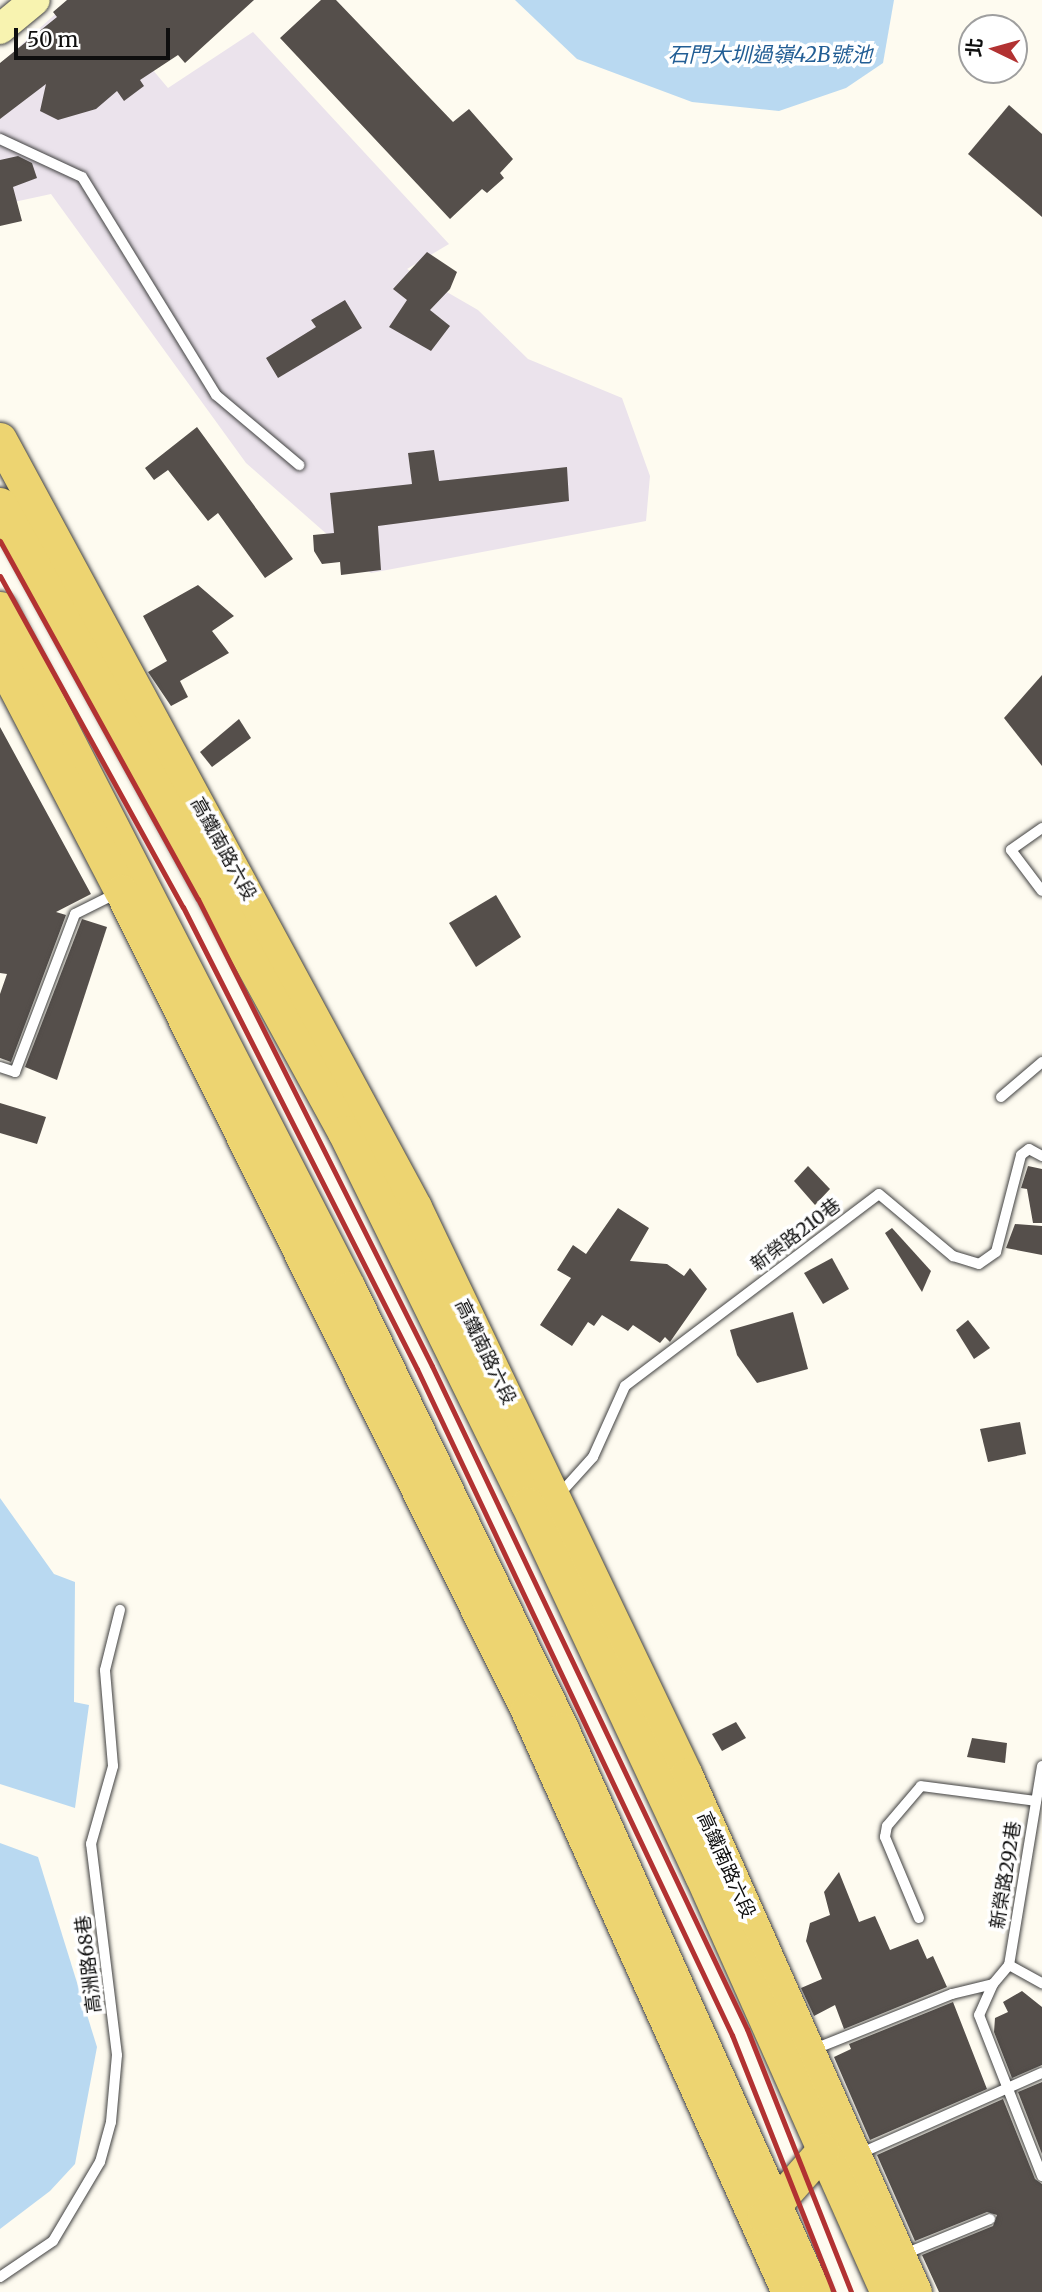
<!DOCTYPE html>
<meta charset="utf-8">
<style>
body{margin:0}
#map{position:relative;width:1042px;height:2292px;overflow:hidden;background:#fefbf0;font-family:Merriweather,"Noto Sans TC",serif}
div>[style]{position:absolute}
.industrial>*{inset:0;background:#ebe3ec}
.water>*{inset:0;background:#b9d9f1}
.building>*{inset:0;background:#554f4b}
.roads{filter:drop-shadow(0 0 2px #414141) drop-shadow(0 0 2px #414141)}
.lane>*{height:10px;margin:-5px;padding:0 5px;transform-origin:5px;border-radius:5px;background:#fff}
.secondary>*{height:30px;margin:-15px;padding:0 15px;transform-origin:15px;border-radius:15px;background:#f8f3b0}
.primary>*{height:33px;margin:-16.5px;padding:0 16.5px;transform-origin:16.5px;border-radius:16.5px;background:#edd471}
.rail>*{height:5px;margin:-2.5px;padding:0 2.5px;transform-origin:2.5px;border-radius:2.5px;background:#b23232}
span{translate:-50% -50%;white-space:nowrap;text-align:center;line-height:1.15;-webkit-text-stroke:7px #fff;paint-order:stroke}
.street-label{font-size:19px;color:#0e0e0e}
.water-label{font-size:21px;color:#225e95;font-style:italic}
.north{position:absolute;left:958px;top:14px;width:70px;height:70px;box-sizing:border-box;background:#fff;border:2px solid #9f9f9f;border-radius:50%;rotate:275deg;font-size:19px;font-weight:700;line-height:28px;text-align:center;color:#0e0e0e}
.north::after{content:'';display:block;margin:auto;width:24px;height:32px;background:#b23232;clip-path:polygon(50% 0,100% 100%,50% 72%,0 100%)}
.scale{position:absolute;left:14px;top:28px;width:156px;height:32px;box-sizing:border-box;border:4px solid #0e0e0e;border-top:0;padding-left:9px;font-size:21px;line-height:24px;white-space:nowrap;color:#0e0e0e;-webkit-text-stroke:5px #fff;paint-order:stroke}
</style>
<div id="map">
<div class="industrial">
<div style="clip-path:polygon(71px 0,94px 0,168px 88px,253px 32px,449px 244px,407px 269px,478px 310px,528px 359px,622px 398px,650px 476px,646px 521px,371px 573px,246px 463px,51px 194px,0 205px,0 64px)"></div>
</div>
<div class="water">
<div style="clip-path:polygon(515px 0,894px 0,883px 63px,846px 88px,779px 111px,692px 102px,577px 59px)"></div>
<div style="clip-path:polygon(0 1498px,54px 1574px,75px 1582px,74px 1702px,89px 1705px,75px 1808px,0 1784px)"></div>
<div style="clip-path:polygon(0 1843px,38px 1857px,97px 2047px,75px 2164px,50px 2191px,0 2229px)"></div>
</div>
<div class="building">
<div style="clip-path:polygon(67px 0,254px 0,185px 63px,178px 55px,140px 80px,144px 86px,124px 101px,117px 91px,96px 109px,58px 120px,40px 111px,46px 84px,0 119px,0 63px,57px 17px,53px 12px)"></div>
<div style="clip-path:polygon(321px 0,336px 0,453px 122px,469px 109px,513px 159px,500px 173px,504px 178px,487px 193px,482px 189px,450px 219px,280px 38px)"></div>
<div style="clip-path:polygon(1009px 105px,1042px 134px,1042px 217px,968px 154px)"></div>
<div style="clip-path:polygon(18px 156px,32px 163px,37px 178px,13px 187px,22px 221px,0 226px,0 160px)"></div>
<div style="clip-path:polygon(427px 252px,457px 272px,450px 289px,430px 310px,450px 326px,431px 351px,389px 327px,407px 300px,393px 289px)"></div>
<div style="clip-path:polygon(345px 300px,362px 328px,278px 378px,266px 358px,316px 327px,311px 320px)"></div>
<div style="clip-path:polygon(197px 427px,293px 559px,265px 578px,218px 513px,208px 521px,168px 470px,154px 480px,145px 468px)"></div>
<div style="clip-path:polygon(434px 450px,439px 481px,567px 467px,569px 501px,378px 526px,381px 570px,341px 575px,340px 562px,322px 564px,314px 551px,313px 535px,334px 533px,330px 493px,412px 484px,408px 453px)"></div>
<div style="clip-path:polygon(198px 585px,234px 616px,212px 631px,229px 653px,180px 681px,188px 697px,171px 706px,148px 672px,167px 661px,143px 616px)"></div>
<div style="clip-path:polygon(1042px 675px,1042px 766px,1004px 718px)"></div>
<div style="clip-path:polygon(239px 719px,251px 738px,212px 767px,200px 752px)"></div>
<div style="clip-path:polygon(0 727px,91px 894px,56px 912px,66px 915px,11px 1062px,0 1058px,0 994px,7px 974px,0 973px)"></div>
<div style="clip-path:polygon(496px 895px,521px 937px,476px 967px,449px 923px)"></div>
<div style="clip-path:polygon(82px 919px,107px 927px,57px 1080px,25px 1067px)"></div>
<div style="clip-path:polygon(0 1103px,46px 1117px,37px 1144px,0 1133px)"></div>
<div style="clip-path:polygon(808px 1166px,830px 1189px,815px 1205px,794px 1181px)"></div>
<div style="clip-path:polygon(1028px 1166px,1042px 1169px,1042px 1223px,1033px 1223px,1027px 1189px,1021px 1188px)"></div>
<div style="clip-path:polygon(618px 1208px,649px 1228px,630px 1261px,667px 1264px,684px 1276px,690px 1268px,707px 1289px,670px 1342px,665px 1337px,660px 1343px,633px 1325px,628px 1331px,602px 1315px,594px 1326px,588px 1322px,572px 1346px,540px 1325px,571px 1278px,557px 1270px,573px 1245px,586px 1254px)"></div>
<div style="clip-path:polygon(1015px 1224px,1042px 1226px,1042px 1255px,1006px 1248px)"></div>
<div style="clip-path:polygon(892px 1228px,931px 1271px,922px 1292px,885px 1233px)"></div>
<div style="clip-path:polygon(832px 1258px,849px 1289px,823px 1304px,804px 1273px)"></div>
<div style="clip-path:polygon(793px 1312px,808px 1369px,757px 1383px,737px 1355px,730px 1330px)"></div>
<div style="clip-path:polygon(968px 1320px,990px 1348px,974px 1359px,956px 1330px)"></div>
<div style="clip-path:polygon(1020px 1422px,1026px 1454px,988px 1462px,980px 1429px)"></div>
<div style="clip-path:polygon(736px 1722px,746px 1738px,722px 1751px,712px 1734px)"></div>
<div style="clip-path:polygon(972px 1738px,1007px 1743px,1005px 1763px,967px 1757px)"></div>
<div style="clip-path:polygon(839px 1872px,859px 1922px,875px 1916px,890px 1950px,918px 1939px,927px 1959px,933px 1956px,947px 1987px,844px 2029px,835px 2005px,814px 2016px,801px 1988px,822px 1979px,806px 1941px,810px 1923px,830px 1915px,824px 1892px)"></div>
<div style="clip-path:polygon(1022px 1991px,1042px 2007px,1042px 2065px,1012px 2078px,994px 2032px,995px 2018px,1008px 2012px,1003px 2002px)"></div>
<div style="clip-path:polygon(953px 2002px,987px 2089px,870px 2140px,834px 2057px,851px 2049px,849px 2044px)"></div>
<div style="clip-path:polygon(1042px 2082px,1042px 2154px,1018px 2092px)"></div>
<div style="clip-path:polygon(1003px 2099px,1035px 2179px,1042px 2184px,1042px 2292px,939px 2292px,922px 2255px,993px 2226px,997px 2215px,987px 2212px,915px 2241px,877px 2155px)"></div>
</div>
<div class="roads">
<div class="lane">
<div style="left:0;top:139px;width:90px;rotate:24.9deg"></div>
<div style="left:82px;top:177px;width:256px;rotate:58.4deg"></div>
<div style="left:216px;top:395px;width:109px;rotate:40.1deg"></div>
<div style="left:1042px;top:828px;width:38px;rotate:145deg"></div>
<div style="left:1011px;top:850px;width:51px;rotate:52.9deg"></div>
<div style="left:0;top:1067px;width:16px;rotate:18deg"></div>
<div style="left:15px;top:1072px;width:169px;rotate:-69.2deg"></div>
<div style="left:75px;top:914px;width:47px;rotate:-26.6deg"></div>
<div style="left:1001px;top:1097px;width:54px;rotate:-40.5deg"></div>
<div style="left:557px;top:1497px;width:54px;rotate:-48deg"></div>
<div style="left:593px;top:1457px;width:78px;rotate:-65.7deg"></div>
<div style="left:625px;top:1386px;width:318px;rotate:-37.1deg"></div>
<div style="left:879px;top:1194px;width:97px;rotate:40deg"></div>
<div style="left:953px;top:1256px;width:27px;rotate:17deg"></div>
<div style="left:979px;top:1264px;width:21px;rotate:-35deg"></div>
<div style="left:996px;top:1252px;width:100px;rotate:-75.5deg"></div>
<div style="left:1021px;top:1155px;width:10px;rotate:-37deg"></div>
<div style="left:1029px;top:1149px;width:15px;rotate:28deg"></div>
<div style="left:1042px;top:1766px;width:202px;rotate:99.4deg"></div>
<div style="left:1009px;top:1965px;width:25px;rotate:130deg"></div>
<div style="left:993px;top:1984px;width:34px;rotate:114deg"></div>
<div style="left:979px;top:2015px;width:173px;rotate:68.6deg"></div>
<div style="left:919px;top:1918px;width:88px;rotate:-112.8deg"></div>
<div style="left:885px;top:1837px;width:11px;rotate:-80deg"></div>
<div style="left:887px;top:1826px;width:52px;rotate:-49.6deg"></div>
<div style="left:921px;top:1786px;width:116px;rotate:7.4deg"></div>
<div style="left:1009px;top:1965px;width:38px;rotate:29deg"></div>
<div style="left:812px;top:2050px;width:151px;rotate:-21.8deg"></div>
<div style="left:952px;top:1994px;width:42px;rotate:-13.7deg"></div>
<div style="left:859px;top:2154px;width:200px;rotate:-23.9deg"></div>
<div style="left:902px;top:2255px;width:95px;rotate:-22.2deg"></div>
<div style="left:0;top:2277px;width:64px;rotate:-34.2deg"></div>
<div style="left:53px;top:2241px;width:92px;rotate:-59.3deg"></div>
<div style="left:100px;top:2162px;width:41px;rotate:-74.6deg"></div>
<div style="left:111px;top:2122px;width:67px;rotate:-84.9deg"></div>
<div style="left:117px;top:2055px;width:213px;rotate:-97deg"></div>
<div style="left:91px;top:1844px;width:81px;rotate:-74.2deg"></div>
<div style="left:113px;top:1766px;width:96px;rotate:-94.8deg"></div>
<div style="left:105px;top:1670px;width:62px;rotate:-76deg"></div>
</div>
<div class="secondary">
<div style="left:0;top:29px;width:45px;rotate:-39.6deg"></div>
</div>
<div class="primary">
<div style="left:0;top:439px;width:873px;rotate:61.61deg"></div>
<div style="left:415px;top:1207px;width:629px;rotate:64.49deg"></div>
<div style="left:686px;top:1775px;width:565px;rotate:66.11deg"></div>
<div style="left:0;top:504px;width:716px;rotate:61.29deg"></div>
<div style="left:344px;top:1132px;width:415px;rotate:63.8deg"></div>
<div style="left:527px;top:1504px;width:410px;rotate:64.9deg"></div>
<div style="left:701px;top:1875px;width:457px;rotate:66deg"></div>
<div style="left:0;top:608px;width:764px;rotate:62.83deg"></div>
<div style="left:349px;top:1288px;width:490px;rotate:64.2deg"></div>
<div style="left:562px;top:1729px;width:617px;rotate:65.89deg"></div>
<div style="left:0;top:659px;width:262px;rotate:62.5deg"></div>
<div style="left:121px;top:891px;width:914px;rotate:63.63deg"></div>
<div style="left:527px;top:1710px;width:638px;rotate:65.85deg"></div>
<div style="left:764px;top:2217px;width:89px;rotate:-48.6deg"></div>
</div>
</div>
<div class="rail">
<div style="left:0;top:541px;width:409px;rotate:61.1deg"></div>
<div style="left:198px;top:899px;width:522px;rotate:63.39deg"></div>
<div style="left:432px;top:1366px;width:734px;rotate:64.59deg"></div>
<div style="left:747px;top:2029px;width:283px;rotate:68.4deg"></div>
<div style="left:0;top:576px;width:378px;rotate:61.1deg"></div>
<div style="left:183px;top:907px;width:518px;rotate:63.14deg"></div>
<div style="left:417px;top:1369px;width:737px;rotate:64.69deg"></div>
<div style="left:732px;top:2035px;width:277px;rotate:68.4deg"></div>
</div>
<div class="street-label">
<span style="left:223px;top:849px;rotate:61deg">高鐵南路六段</span>
<span style="left:796px;top:1235px;rotate:-37deg">新榮路210巷</span>
<span style="left:485px;top:1352px;rotate:64deg">高鐵南路六段</span>
<span style="left:726px;top:1865px;rotate:66deg">高鐵南路六段</span>
<span style="left:1006px;top:1875px;rotate:-81deg">新榮路292巷</span>
<span style="left:89px;top:1964px;rotate:-97deg">高洲路68巷</span>
</div>
<div class="water-label">
<span style="left:770px;top:55px">石門大圳過嶺42B號池</span>
</div>
<div class="north">北</div>
<div class="scale">50 m</div>
</div>
